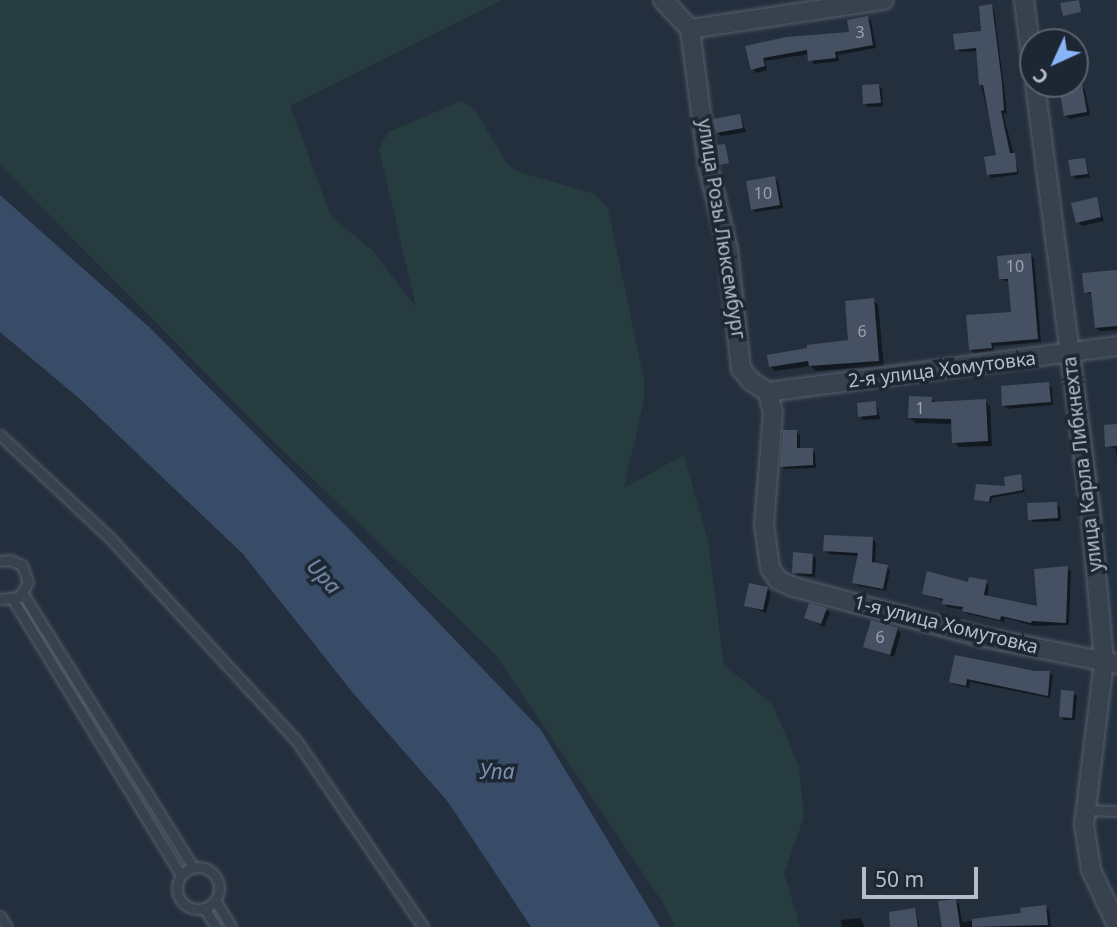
<!DOCTYPE html>
<meta charset="utf-8">
<style>
body{margin:0}
#map{position:relative;width:1117px;height:927px;overflow:hidden;background:#242f3e;font-family:"Noto Sans",sans-serif}
div>[style]{position:absolute}
.green>*{inset:0;background:#263c3f}
.water>*{inset:0;background:#394c67}
.shadow>*{inset:0;background:#0007}
.building>*{inset:0;background:#455162}
.roads{filter:drop-shadow(0 0 2px #565f6c) drop-shadow(0 0 2px #565f6c)}
.lane>*{height:9px;margin:-4.5px;padding:0 4.5px;transform-origin:4.5px;border-radius:4.5px;background:#38414e}
.lane>.ring{margin:-4.5px;padding:0;box-sizing:content-box;background:none;border:9px solid #38414e;border-radius:50%}
.street>*{height:18px;margin:-9px;padding:0 9px;transform-origin:9px;border-radius:9px;background:#38414e}
span{translate:-50% -50%;white-space:nowrap;text-align:center;line-height:1.15;-webkit-text-stroke:7px #1d2633;paint-order:stroke}
.number-label{font-size:16px;color:#98a1af}
.number-label span{-webkit-text-stroke-width:0}
.street-label{font-size:19px;color:#b4bcc9}
.water-label{font-size:21px;color:#7c92b1;font-style:italic}
.north{position:absolute;left:1019px;top:28px;width:70px;height:70px;box-sizing:border-box;background:#1d2633;border:2px solid #59626f;border-radius:50%;rotate:225deg;font-size:19px;font-weight:700;line-height:28px;text-align:center;color:#b4bcc9}
.north::after{content:'';display:block;margin:auto;width:24px;height:32px;background:#8ab4f8;clip-path:polygon(50% 0,100% 100%,50% 72%,0 100%)}
.scale{position:absolute;left:862px;top:867px;width:116px;height:32px;box-sizing:border-box;border:4px solid #b4bcc9;border-top:0;padding-left:9px;font-size:21px;line-height:24px;white-space:nowrap;color:#b4bcc9;-webkit-text-stroke:5px #1d2633;paint-order:stroke}
</style>
<div id="map">
<div class="green">
<div style="clip-path:polygon(0 0,502px 0,290px 106px,331px 216px,372px 250px,416px 307px,379px 149px,388px 132px,462px 101px,475px 110px,506px 162px,516px 171px,595px 194px,608px 208px,644px 380px,644px 399px,624px 488px,684px 455px,708px 541px,724px 665px,772px 704px,799px 766px,804px 817px,784px 873px,800px 927px,675px 927px,663px 903px,495px 654px,270px 438px,0 165px)"></div>
</div>
<div class="water">
<div style="clip-path:polygon(0 195px,149px 327px,349px 529px,541px 730px,660px 927px,531px 927px,448px 802px,353px 693px,243px 554px,80px 399px,0 332px)"></div>
</div>
<div class="shadow">
<div style="clip-path:polygon(991px 6px,994px 10px,1004px 87px,1007px 113px,1003px 114px,1019px 174px,992px 178px,989px 175px,998px 157px,981px 84px,978px 51px,960px 52px,957px 49px,983px 33px)"></div>
<div style="clip-path:polygon(867px 18px,871px 21px,876px 48px,838px 55px,839px 61px,814px 64px,809px 54px,765px 61px,767px 70px,756px 73px,753px 69px,747px 47px,851px 33px)"></div>
<div style="clip-path:polygon(879px 86px,882px 89px,883px 106px,868px 107px,865px 103px)"></div>
<div style="clip-path:polygon(1081px 86px,1085px 90px,1090px 115px,1069px 119px,1066px 115px)"></div>
<div style="clip-path:polygon(740px 116px,746px 132px,721px 136px,717px 132px)"></div>
<div style="clip-path:polygon(1084px 159px,1090px 177px,1076px 179px,1073px 176px)"></div>
<div style="clip-path:polygon(775px 178px,778px 182px,783px 208px,756px 212px,752px 209px)"></div>
<div style="clip-path:polygon(1096px 199px,1104px 221px,1082px 226px,1078px 222px)"></div>
<div style="clip-path:polygon(1030px 255px,1034px 258px,1041px 342px,994px 346px,994px 351px,974px 353px,970px 349px,1013px 313px,1010px 282px,1001px 279px)"></div>
<div style="clip-path:polygon(1117px 272px,1117px 330px,1100px 331px,1096px 328px,1093px 295px,1086px 292px)"></div>
<div style="clip-path:polygon(873px 300px,878px 305px,884px 366px,816px 371px,811px 366px,775px 371px,770px 366px,850px 342px)"></div>
<div style="clip-path:polygon(1048px 384px,1052px 388px,1053px 405px,1008px 409px,1004px 406px)"></div>
<div style="clip-path:polygon(931px 398px,936px 403px,985px 401px,990px 406px,992px 446px,959px 447px,954px 442px,953px 424px,916px 423px,910px 418px)"></div>
<div style="clip-path:polygon(876px 403px,880px 419px,863px 420px,860px 416px)"></div>
<div style="clip-path:polygon(1117px 426px,1117px 462px,1116px 449px,1107px 446px)"></div>
<div style="clip-path:polygon(797px 432px,800px 435px,800px 450px,812px 450px,815px 453px,816px 468px,785px 469px,782px 466px)"></div>
<div style="clip-path:polygon(1020px 476px,1025px 492px,992px 498px,991px 503px,976px 500px,1007px 488px)"></div>
<div style="clip-path:polygon(1056px 503px,1060px 507px,1061px 521px,1033px 522px,1030px 519px)"></div>
<div style="clip-path:polygon(873px 539px,876px 543px,875px 564px,890px 570px,886px 591px,858px 586px,854px 582px,859px 556px,829px 554px,825px 550px)"></div>
<div style="clip-path:polygon(813px 555px,816px 559px,815px 577px,797px 576px,794px 572px)"></div>
<div style="clip-path:polygon(1067px 568px,1071px 572px,1069px 625px,1034px 626px,1005px 618px,1004px 622px,968px 614px,964px 610px,947px 607px,944px 601px,924px 594px,986px 582px,989px 586px,987px 597px,1039px 608px)"></div>
<div style="clip-path:polygon(767px 589px,771px 592px,766px 613px,745px 605px)"></div>
<div style="clip-path:polygon(826px 609px,830px 613px,824px 627px,806px 617px)"></div>
<div style="clip-path:polygon(897px 629px,901px 633px,894px 657px,865px 646px)"></div>
<div style="clip-path:polygon(956px 657px,1035px 673px,1050px 673px,1053px 676px,1050px 698px,970px 682px,969px 688px,954px 684px,951px 681px)"></div>
<div style="clip-path:polygon(1073px 693px,1077px 696px,1075px 720px,1064px 720px,1061px 716px)"></div>
<div style="clip-path:polygon(956px 901px,959px 904px,962px 922px,1023px 914px,1045px 907px,1049px 911px,1051px 927px,944px 927px)"></div>
<div style="clip-path:polygon(915px 910px,920px 927px,892px 927px)"></div>
<div style="clip-path:polygon(860px 918px,865px 927px,842px 927px,841px 920px)"></div>
</div>
<div class="building">
<div style="clip-path:polygon(1079px 0,1081px 12px,1063px 16px,1060px 3px)"></div>
<div style="clip-path:polygon(992px 4px,1002px 83px,1004px 110px,1001px 111px,1010px 153px,1015px 153px,1017px 172px,987px 175px,984px 157px,996px 155px,983px 85px,979px 85px,976px 48px,955px 50px,953px 34px,981px 31px,979px 6px)"></div>
<div style="clip-path:polygon(868px 16px,873px 45px,835px 52px,836px 58px,808px 61px,807px 50px,763px 58px,765px 66px,751px 70px,745px 46px,786px 37px,849px 32px,847px 20px)"></div>
<div style="clip-path:polygon(879px 84px,881px 103px,863px 104px,862px 85px)"></div>
<div style="clip-path:polygon(1082px 84px,1087px 112px,1064px 116px,1059px 88px)"></div>
<div style="clip-path:polygon(740px 114px,743px 128px,716px 133px,713px 119px)"></div>
<div style="clip-path:polygon(725px 144px,729px 163px,719px 165px,717px 145px)"></div>
<div style="clip-path:polygon(1085px 158px,1088px 174px,1071px 176px,1068px 160px)"></div>
<div style="clip-path:polygon(775px 176px,780px 205px,751px 210px,746px 181px)"></div>
<div style="clip-path:polygon(1097px 197px,1101px 217px,1076px 223px,1071px 203px)"></div>
<div style="clip-path:polygon(1031px 253px,1038px 339px,991px 343px,992px 348px,969px 350px,966px 315px,1011px 312px,1008px 279px,999px 279px,997px 256px)"></div>
<div style="clip-path:polygon(1117px 270px,1117px 326px,1095px 328px,1091px 292px,1084px 293px,1082px 273px)"></div>
<div style="clip-path:polygon(874px 298px,879px 361px,809px 366px,808px 361px,769px 367px,767px 355px,807px 348px,807px 345px,848px 340px,845px 301px)"></div>
<div style="clip-path:polygon(1049px 382px,1051px 402px,1002px 406px,1001px 386px)"></div>
<div style="clip-path:polygon(909px 396px,932px 397px,932px 402px,986px 399px,988px 441px,952px 443px,951px 419px,908px 418px)"></div>
<div style="clip-path:polygon(876px 401px,877px 415px,858px 417px,857px 403px)"></div>
<div style="clip-path:polygon(1117px 424px,1117px 446px,1105px 447px,1104px 425px)"></div>
<div style="clip-path:polygon(783px 430px,797px 430px,797px 448px,813px 448px,813px 465px,780px 467px)"></div>
<div style="clip-path:polygon(1021px 474px,1023px 490px,990px 496px,989px 502px,974px 500px,976px 484px,1005px 486px,1004px 477px)"></div>
<div style="clip-path:polygon(1057px 502px,1058px 518px,1028px 520px,1027px 503px)"></div>
<div style="clip-path:polygon(824px 535px,873px 537px,872px 562px,888px 565px,883px 589px,852px 583px,858px 553px,823px 551px)"></div>
<div style="clip-path:polygon(793px 552px,813px 554px,812px 574px,792px 573px)"></div>
<div style="clip-path:polygon(1068px 566px,1066px 623px,1032px 621px,1031px 623px,1001px 616px,1000px 620px,962px 611px,963px 607px,942px 604px,943px 599px,922px 594px,927px 571px,968px 582px,969px 577px,987px 580px,984px 595px,1037px 606px,1034px 569px)"></div>
<div style="clip-path:polygon(749px 583px,768px 587px,763px 610px,744px 606px)"></div>
<div style="clip-path:polygon(809px 603px,827px 608px,821px 624px,804px 618px)"></div>
<div style="clip-path:polygon(871px 620px,898px 628px,890px 655px,863px 647px)"></div>
<div style="clip-path:polygon(955px 655px,1035px 671px,1050px 671px,1048px 696px,967px 679px,966px 686px,949px 682px)"></div>
<div style="clip-path:polygon(1061px 690px,1074px 691px,1072px 718px,1059px 717px)"></div>
<div style="clip-path:polygon(956px 899px,960px 927px,942px 927px,938px 901px)"></div>
<div style="clip-path:polygon(1046px 905px,1048px 925px,972px 927px,972px 919px,1021px 913px,1020px 908px)"></div>
<div style="clip-path:polygon(915px 908px,918px 927px,890px 927px,889px 912px)"></div>
</div>
<div class="roads">
<div class="lane">
<div style="left:0;top:435px;width:152px;rotate:43.1deg"></div>
<div style="left:111px;top:539px;width:273px;rotate:47.4deg"></div>
<div style="left:296px;top:740px;width:226px;rotate:55.8deg"></div>
<div style="left:0;top:561px;width:10px;rotate:-6deg"></div>
<div style="left:10px;top:560px;width:13px;rotate:23deg"></div>
<div style="left:22px;top:565px;width:18px;rotate:71deg"></div>
<div style="left:28px;top:582px;width:17px;rotate:121deg"></div>
<div style="left:19px;top:597px;width:19px;rotate:174deg"></div>
<div style="left:23px;top:594px;width:322px;rotate:58.1deg"></div>
<div style="left:13px;top:600px;width:322px;rotate:58.6deg"></div>
<div style="left:1085px;top:810px;width:32px;rotate:2deg"></div>
<div class="ring" style="left:177px;top:867px;width:33px;height:33px"></div>
<div style="left:215px;top:900px;width:31px;rotate:59deg"></div>
<div style="left:204px;top:908px;width:22px;rotate:58deg"></div>
<div style="left:0;top:916px;width:13px;rotate:58deg"></div>
</div>
<div class="street">
<div style="left:663px;top:0;width:40px;rotate:47deg"></div>
<div style="left:690px;top:29px;width:138px;rotate:82.5deg"></div>
<div style="left:708px;top:166px;width:86px;rotate:76.6deg"></div>
<div style="left:728px;top:250px;width:120px;rotate:83.8deg"></div>
<div style="left:741px;top:369px;width:16px;rotate:50deg"></div>
<div style="left:751px;top:381px;width:20px;rotate:33deg"></div>
<div style="left:768px;top:392px;width:22px;rotate:77deg"></div>
<div style="left:773px;top:413px;width:111px;rotate:94.6deg"></div>
<div style="left:764px;top:524px;width:44px;rotate:82.2deg"></div>
<div style="left:770px;top:568px;width:14px;rotate:56deg"></div>
<div style="left:778px;top:580px;width:17px;rotate:24deg"></div>
<div style="left:794px;top:587px;width:195px;rotate:14.9deg"></div>
<div style="left:982px;top:637px;width:138px;rotate:11.3deg"></div>
<div style="left:1024px;top:0;width:71px;rotate:82.7deg"></div>
<div style="left:690px;top:29px;width:196px;rotate:-8.5deg"></div>
<div style="left:1035px;top:84px;width:427px;rotate:82.6deg"></div>
<div style="left:1090px;top:507px;width:156px;rotate:84.8deg"></div>
<div style="left:1104px;top:662px;width:163px;rotate:97deg"></div>
<div style="left:1084px;top:824px;width:47px;rotate:81.3deg"></div>
<div style="left:1091px;top:870px;width:61px;rotate:64.7deg"></div>
<div style="left:768px;top:392px;width:352px;rotate:-7.5deg"></div>
</div>
</div>
<div class="number-label">
<span style="left:860px;top:32px">3</span>
<span style="left:763px;top:193px">10</span>
<span style="left:1015px;top:266px">10</span>
<span style="left:862px;top:331px">6</span>
<span style="left:920px;top:408px">1</span>
<span style="left:880px;top:637px">6</span>
</div>
<div class="street-label">
<span style="left:721px;top:229px;rotate:81deg">улица Розы Люксембург</span>
<span style="left:942px;top:370px;rotate:-7deg">2-я улица Хомутовка</span>
<span style="left:1083px;top:464px;rotate:-97deg">улица Карла Либкнехта</span>
<span style="left:946px;top:625px;rotate:14deg">1-я улица Хомутовка</span>
</div>
<div class="water-label">
<span style="left:324px;top:576px;rotate:48deg">Upa</span>
<span style="left:497px;top:771px">Упа</span>
</div>
<div class="north">С</div>
<div class="scale">50 m</div>
</div>
